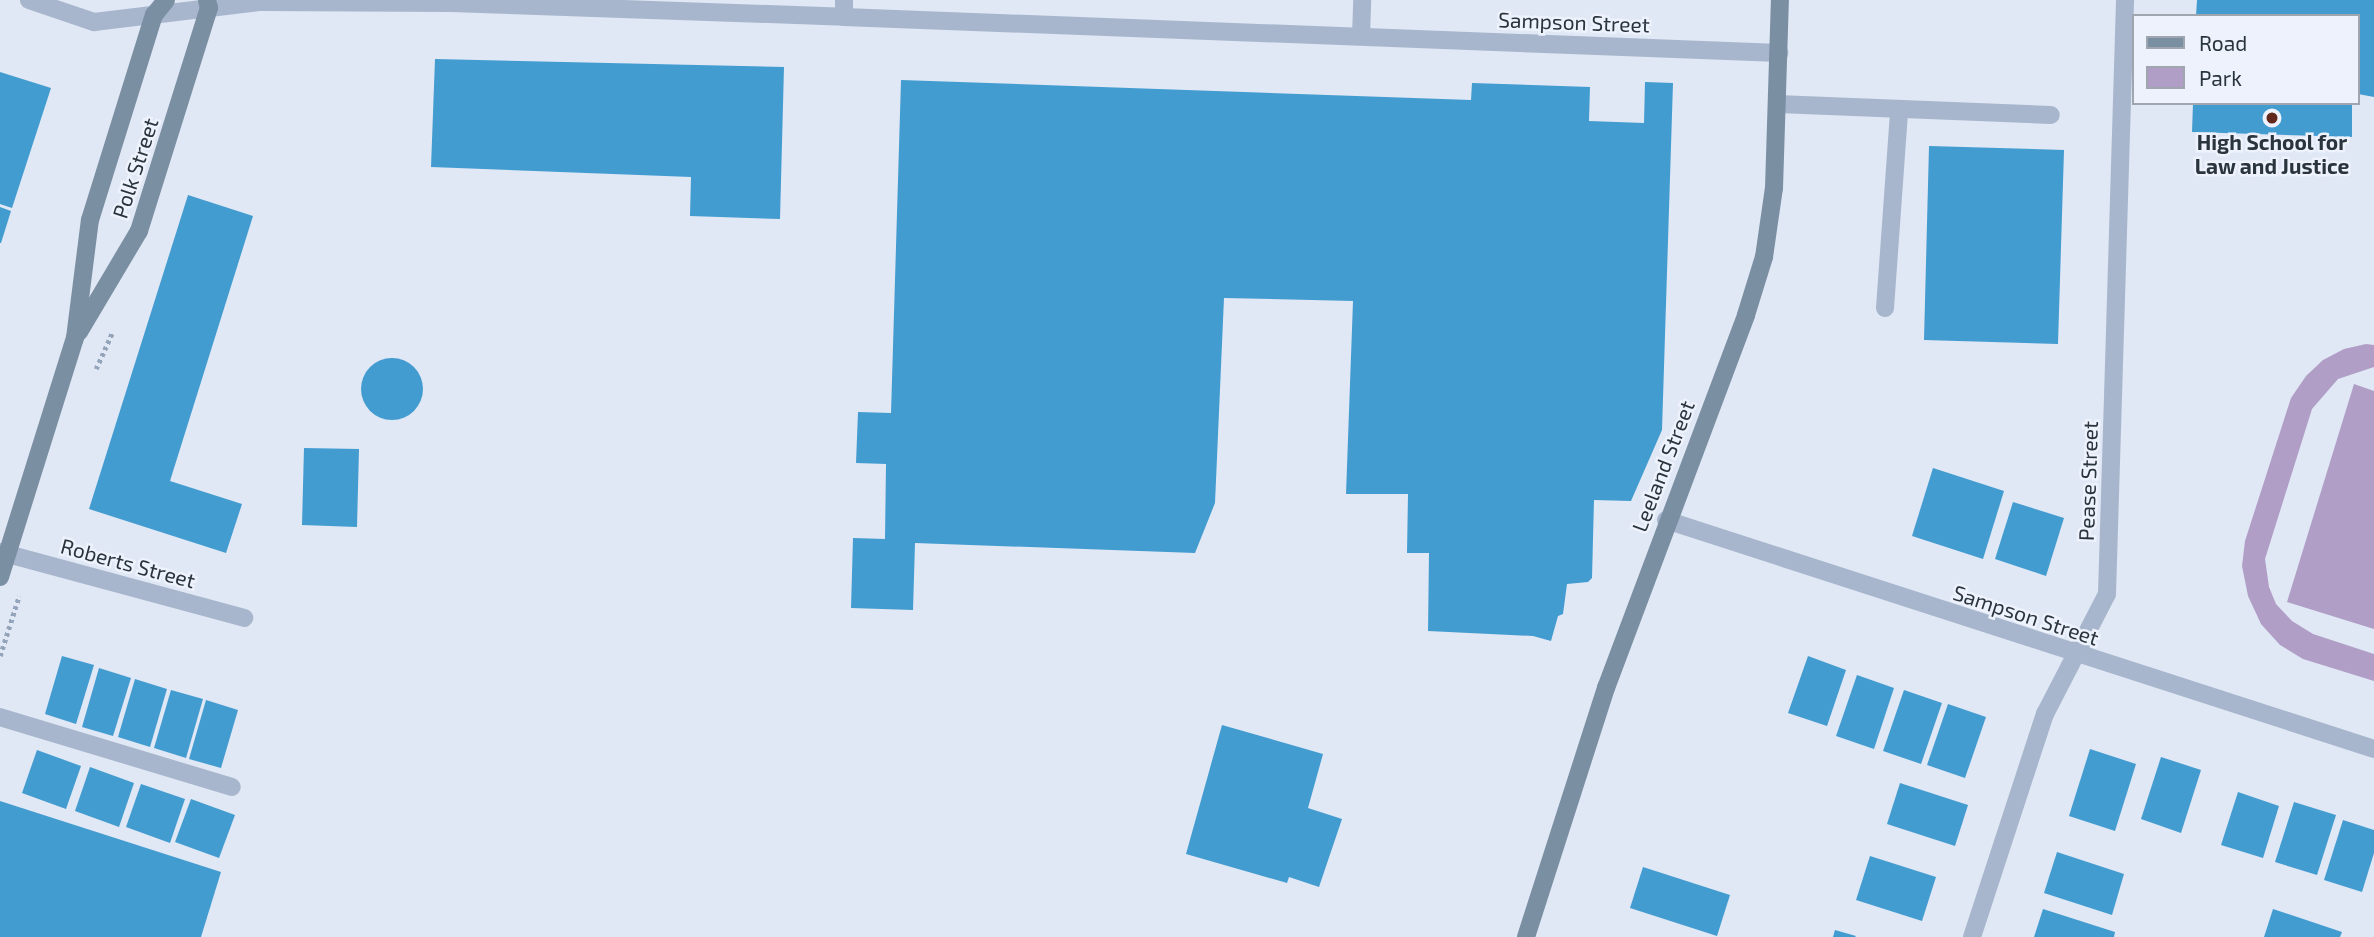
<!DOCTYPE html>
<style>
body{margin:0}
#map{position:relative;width:2374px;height:937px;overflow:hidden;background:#e0e7f5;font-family:"Exo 2",sans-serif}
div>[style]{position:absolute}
.green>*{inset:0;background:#b09ec6}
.building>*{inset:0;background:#439cd0}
.round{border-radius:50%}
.path>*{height:4.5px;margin-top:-2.25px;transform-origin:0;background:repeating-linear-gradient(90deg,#94a5bb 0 3.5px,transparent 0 7px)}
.lane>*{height:18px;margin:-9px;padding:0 9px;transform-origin:9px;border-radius:9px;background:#a7b6cc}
.street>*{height:18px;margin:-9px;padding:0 9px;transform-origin:9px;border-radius:9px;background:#a7b6cc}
.secondary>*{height:18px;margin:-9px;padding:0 9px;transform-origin:9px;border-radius:9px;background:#7b8fa3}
.dots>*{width:19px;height:19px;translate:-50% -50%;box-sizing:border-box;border:4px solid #edf2fc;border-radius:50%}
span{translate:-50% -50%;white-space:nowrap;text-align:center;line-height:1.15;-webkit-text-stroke:5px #edf2fc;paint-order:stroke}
.street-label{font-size:21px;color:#2a343c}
.poi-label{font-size:21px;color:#2a343c;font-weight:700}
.legend{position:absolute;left:2132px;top:14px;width:228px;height:91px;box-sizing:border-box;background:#edf2fc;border:2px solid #9fa6af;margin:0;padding:9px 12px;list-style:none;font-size:21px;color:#2a343c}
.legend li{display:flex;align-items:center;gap:14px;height:35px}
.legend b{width:35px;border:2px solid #9fa6af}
</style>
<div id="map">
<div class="green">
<div style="clip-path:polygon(2366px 344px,2374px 345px,2374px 367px,2338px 379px,2312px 409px,2265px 559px,2269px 587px,2276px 604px,2292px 621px,2313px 634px,2374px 654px,2374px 681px,2303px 659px,2280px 645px,2261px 624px,2248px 596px,2242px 566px,2245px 541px,2291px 398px,2306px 376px,2323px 360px,2344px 349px)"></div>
<div style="clip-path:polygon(2354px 384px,2374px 391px,2374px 629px,2287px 602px)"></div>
</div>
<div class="building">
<div style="clip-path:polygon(2197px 0,2374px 0,2374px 97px,2358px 94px,2358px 16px,2196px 16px)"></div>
<div style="clip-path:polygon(435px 59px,784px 67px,780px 219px,690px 216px,691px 177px,431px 167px)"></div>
<div style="clip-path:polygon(0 72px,51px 88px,12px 208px,0 204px)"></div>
<div style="clip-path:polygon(901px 80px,1471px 100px,1472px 83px,1590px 87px,1589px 121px,1644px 123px,1645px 82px,1673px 83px,1662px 430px,1631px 501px,1594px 500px,1592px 578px,1588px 582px,1567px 584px,1563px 614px,1558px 616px,1551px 641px,1533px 636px,1428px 631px,1429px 553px,1407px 553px,1408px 494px,1346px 494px,1353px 301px,1224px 298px,1215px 503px,1195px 553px,915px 543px,913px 610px,851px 608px,853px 538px,885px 539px,886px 464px,856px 463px,858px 412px,891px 413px)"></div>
<div style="clip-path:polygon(2193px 103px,2352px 103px,2352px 137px,2192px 132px)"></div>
<div style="clip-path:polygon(1929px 146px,2064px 150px,2058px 344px,1924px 340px)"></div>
<div style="clip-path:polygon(188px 195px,253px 216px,170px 481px,242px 504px,226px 553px,89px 509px)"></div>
<div style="clip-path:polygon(0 207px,11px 211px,1px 243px,0 243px)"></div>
<div class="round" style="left:361px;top:358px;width:62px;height:62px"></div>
<div style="clip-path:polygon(304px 448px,359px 449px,357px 527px,302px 525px)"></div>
<div style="clip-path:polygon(1933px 468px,2004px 491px,1983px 559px,1912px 536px)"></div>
<div style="clip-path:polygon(2013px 502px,2064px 518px,2046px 576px,1995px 559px)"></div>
<div style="clip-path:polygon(62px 656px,94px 665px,76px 724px,45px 714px)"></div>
<div style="clip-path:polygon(1808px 656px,1846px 670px,1827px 726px,1788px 713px)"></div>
<div style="clip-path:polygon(99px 668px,131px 678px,113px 736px,82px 727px)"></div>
<div style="clip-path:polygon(1857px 675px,1894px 688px,1874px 749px,1836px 736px)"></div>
<div style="clip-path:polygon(135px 679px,167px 689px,150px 747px,118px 737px)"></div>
<div style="clip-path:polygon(171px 690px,203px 699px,186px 758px,154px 748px)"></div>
<div style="clip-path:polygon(1904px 690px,1942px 703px,1921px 764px,1883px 751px)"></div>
<div style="clip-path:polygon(206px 700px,238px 710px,221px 768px,189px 759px)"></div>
<div style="clip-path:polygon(1948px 704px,1986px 717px,1965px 778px,1927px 765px)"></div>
<div style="clip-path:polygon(1222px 725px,1323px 754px,1308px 808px,1342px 819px,1319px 887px,1289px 877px,1287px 883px,1186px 854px)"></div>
<div style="clip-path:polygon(2090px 749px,2136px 764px,2115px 831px,2069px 816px)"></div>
<div style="clip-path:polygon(37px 750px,81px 766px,66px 809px,22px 793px)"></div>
<div style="clip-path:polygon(2161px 757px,2201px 770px,2181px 833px,2141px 819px)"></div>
<div style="clip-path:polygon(90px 767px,134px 783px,119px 827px,75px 811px)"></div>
<div style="clip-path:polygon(1900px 783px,1968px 805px,1955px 846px,1887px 824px)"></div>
<div style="clip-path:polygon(141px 784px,185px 799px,170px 843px,126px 827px)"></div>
<div style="clip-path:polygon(2238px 792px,2279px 806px,2263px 858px,2221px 845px)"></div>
<div style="clip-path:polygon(191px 799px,235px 815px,219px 858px,175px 842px)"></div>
<div style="clip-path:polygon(0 801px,221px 872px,201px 937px,0 937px)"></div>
<div style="clip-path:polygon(2294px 802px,2336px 815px,2317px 875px,2275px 862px)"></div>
<div style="clip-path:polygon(2343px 820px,2374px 830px,2374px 853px,2362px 892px,2324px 880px)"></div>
<div style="clip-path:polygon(2057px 852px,2124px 874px,2112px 915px,2044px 893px)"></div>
<div style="clip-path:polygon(1870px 856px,1936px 877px,1922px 921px,1856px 900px)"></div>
<div style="clip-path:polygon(1643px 867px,1730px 895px,1717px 936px,1630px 908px)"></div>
<div style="clip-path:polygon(2043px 909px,2115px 932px,2114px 937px,2034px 937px)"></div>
<div style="clip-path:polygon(2273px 909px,2342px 932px,2340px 937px,2264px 937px)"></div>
<div style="clip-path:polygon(1835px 930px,1856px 936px,1855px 937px,1833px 937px)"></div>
</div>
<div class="path">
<div style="left:96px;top:369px;width:39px;rotate:-66deg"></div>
<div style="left:0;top:656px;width:63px;rotate:-72.4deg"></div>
</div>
<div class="lane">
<div style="left:844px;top:17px;width:936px;rotate:2.2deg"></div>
<div style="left:1361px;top:36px;width:36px;rotate:-88deg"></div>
<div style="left:1777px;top:104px;width:274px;rotate:2.3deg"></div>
<div style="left:1885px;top:308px;width:197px;rotate:-85.9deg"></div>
<div style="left:0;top:717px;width:242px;rotate:16.8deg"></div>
</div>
<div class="street">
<div style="left:29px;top:0;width:69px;rotate:18.7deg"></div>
<div style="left:94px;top:22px;width:166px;rotate:-6.9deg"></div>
<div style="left:259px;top:2px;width:192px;rotate:0.3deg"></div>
<div style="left:451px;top:3px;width:393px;rotate:2deg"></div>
<div style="left:844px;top:17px;width:17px;rotate:-90deg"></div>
<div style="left:1666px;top:520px;width:744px;rotate:17.92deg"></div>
<div style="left:0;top:552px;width:253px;rotate:15.1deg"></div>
<div style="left:1972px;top:937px;width:235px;rotate:-71.9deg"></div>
<div style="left:2045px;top:714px;width:135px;rotate:-62.7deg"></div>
<div style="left:2107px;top:594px;width:594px;rotate:-88.26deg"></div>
</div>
<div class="secondary">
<div style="left:79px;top:332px;width:117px;rotate:-59.3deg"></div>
<div style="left:139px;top:231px;width:234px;rotate:-72.6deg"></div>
<div style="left:209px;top:8px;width:8px;rotate:-104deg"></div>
<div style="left:0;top:577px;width:250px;rotate:-72.6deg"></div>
<div style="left:75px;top:338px;width:119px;rotate:-82.8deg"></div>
<div style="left:90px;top:220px;width:215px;rotate:-72.7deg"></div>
<div style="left:154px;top:15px;width:19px;rotate:-51deg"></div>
<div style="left:1526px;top:937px;width:262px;rotate:-72.2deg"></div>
<div style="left:1606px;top:688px;width:398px;rotate:-69.4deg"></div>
<div style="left:1746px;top:315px;width:61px;rotate:-72.8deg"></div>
<div style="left:1764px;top:257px;width:70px;rotate:-81.8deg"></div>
<div style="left:1774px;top:188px;width:188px;rotate:-88.2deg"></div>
</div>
<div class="dots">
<div style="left:2272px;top:118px;background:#62281b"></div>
</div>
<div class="street-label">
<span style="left:1574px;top:22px;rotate:2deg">Sampson Street</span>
<span style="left:135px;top:168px;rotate:-72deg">Polk Street</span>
<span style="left:1663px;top:466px;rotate:-69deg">Leeland Street</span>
<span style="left:2088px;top:481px;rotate:-88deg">Pease Street</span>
<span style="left:128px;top:563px;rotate:15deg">Roberts Street</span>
<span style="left:2026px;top:615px;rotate:18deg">Sampson Street</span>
</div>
<div class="poi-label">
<span style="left:2272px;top:154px">High School for<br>Law and Justice</span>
</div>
<ul class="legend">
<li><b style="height:9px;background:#7b8fa3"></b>Road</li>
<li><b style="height:19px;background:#b09ec6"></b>Park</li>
</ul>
</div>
